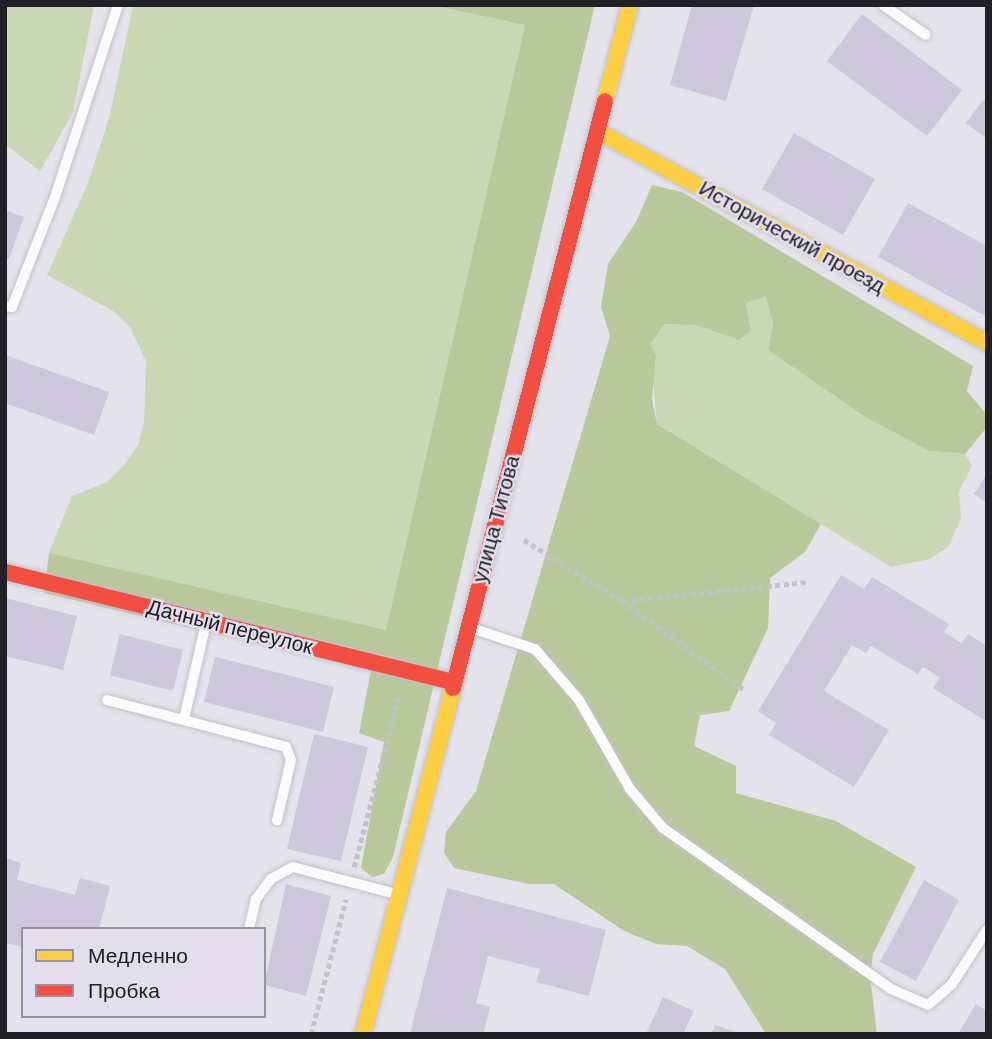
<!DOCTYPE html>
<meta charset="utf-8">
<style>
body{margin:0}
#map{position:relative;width:992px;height:1039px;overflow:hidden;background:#e4e2ea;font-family:"DM Sans",sans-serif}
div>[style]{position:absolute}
.green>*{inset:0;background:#cad6b4}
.forest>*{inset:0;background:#b9c89b}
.building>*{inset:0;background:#cdc7db}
.path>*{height:4.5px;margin-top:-2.25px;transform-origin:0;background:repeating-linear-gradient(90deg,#c2c2c4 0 5px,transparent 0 8.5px)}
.roads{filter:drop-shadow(0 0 2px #c2c0c7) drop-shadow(0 0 2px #c2c0c7)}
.lane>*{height:10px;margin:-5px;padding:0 5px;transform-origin:5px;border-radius:5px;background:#fbfbfc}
.slow>*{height:16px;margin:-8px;padding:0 8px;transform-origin:8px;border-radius:8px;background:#ffcf43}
.jam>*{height:16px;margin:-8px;padding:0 8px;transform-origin:8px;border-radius:8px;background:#f24e42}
span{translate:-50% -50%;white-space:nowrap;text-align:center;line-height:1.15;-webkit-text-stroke:5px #e2deee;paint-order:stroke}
.street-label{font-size:21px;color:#212025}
.frame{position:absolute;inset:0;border:7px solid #212025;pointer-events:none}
.legend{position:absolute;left:21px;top:927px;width:245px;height:91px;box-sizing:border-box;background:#e2deee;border:2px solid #95929e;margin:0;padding:9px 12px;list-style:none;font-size:21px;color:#212025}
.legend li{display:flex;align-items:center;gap:14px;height:35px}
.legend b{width:35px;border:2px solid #95929e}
</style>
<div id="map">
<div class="green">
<div style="clip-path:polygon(5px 5px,94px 5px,73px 112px,40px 171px,5px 144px)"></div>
<div style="clip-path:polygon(133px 5px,430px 5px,525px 25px,386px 630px,49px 553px,72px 496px,107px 482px,124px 465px,138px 445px,144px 422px,146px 361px,130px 327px,113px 311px,47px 275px,88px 183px,110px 115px)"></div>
<div style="clip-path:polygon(766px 295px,773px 325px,768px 350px,930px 451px,965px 454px,972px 466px,959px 492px,961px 519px,948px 547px,930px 559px,891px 567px,657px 424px,650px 344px,663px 324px,695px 325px,739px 340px,751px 329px,746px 303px)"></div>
</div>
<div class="forest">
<div style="clip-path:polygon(430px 5px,595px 5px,393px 857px,384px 874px,372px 877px,361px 868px,384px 742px,359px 733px,371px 670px,44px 593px,49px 553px,386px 630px,525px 25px)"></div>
<div style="clip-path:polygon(652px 185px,682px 192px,973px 366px,967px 391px,987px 415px,987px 427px,965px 454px,930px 451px,869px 419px,768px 350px,773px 325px,766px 296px,746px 303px,751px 330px,739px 340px,695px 325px,664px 324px,650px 344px,656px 355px,652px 400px,657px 424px,821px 524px,805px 552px,770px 578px,768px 628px,729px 711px,700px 715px,694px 746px,736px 766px,736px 793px,836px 821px,916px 867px,873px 954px,870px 977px,877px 1034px,766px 1034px,725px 969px,687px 946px,656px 944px,624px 931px,554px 884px,529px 884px,454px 868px,444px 853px,446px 832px,476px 791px,610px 336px,601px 307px,608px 264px,636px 222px)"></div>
</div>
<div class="building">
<div style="clip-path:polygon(692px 5px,754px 5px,726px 101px,670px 85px)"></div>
<div style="clip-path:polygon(862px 14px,962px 90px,927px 136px,827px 61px)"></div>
<div style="clip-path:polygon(984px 99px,987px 101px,987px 139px,966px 123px)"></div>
<div style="clip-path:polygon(794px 133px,875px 179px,843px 235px,762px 189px)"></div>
<div style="clip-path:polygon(908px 203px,987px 246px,987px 317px,878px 257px)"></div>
<div style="clip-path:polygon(5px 210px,24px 217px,9px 259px,5px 258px)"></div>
<div style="clip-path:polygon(5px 355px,109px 392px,94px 435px,5px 403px)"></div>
<div style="clip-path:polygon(987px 474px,987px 503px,974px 494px)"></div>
<div style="clip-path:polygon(841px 575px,864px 589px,872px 577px,949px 624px,944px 632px,962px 643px,968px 634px,987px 646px,987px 722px,933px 688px,940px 678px,923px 667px,918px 674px,871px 646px,866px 653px,852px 645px,824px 691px,889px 730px,854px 787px,769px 735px,776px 723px,758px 711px)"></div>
<div style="clip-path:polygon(5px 598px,77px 616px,63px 670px,5px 656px)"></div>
<div style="clip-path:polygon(120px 634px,183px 650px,173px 691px,110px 675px)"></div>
<div style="clip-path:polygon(215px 657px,334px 687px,323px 732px,204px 702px)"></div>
<div style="clip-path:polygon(314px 734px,368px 747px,341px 861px,287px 849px)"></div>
<div style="clip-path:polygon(5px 858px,21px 863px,17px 880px,75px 895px,80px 878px,110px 886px,99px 929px,23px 929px,23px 947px,5px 943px)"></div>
<div style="clip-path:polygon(924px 880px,959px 900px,916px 981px,880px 962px)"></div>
<div style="clip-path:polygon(286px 884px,331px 896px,306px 996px,264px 985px)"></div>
<div style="clip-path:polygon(447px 888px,606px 930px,589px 996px,536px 982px,540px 969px,488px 956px,476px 1003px,490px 1007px,483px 1034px,410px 1034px)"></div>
<div style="clip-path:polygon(663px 997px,694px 1011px,683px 1034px,646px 1034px)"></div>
<div style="clip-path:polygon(976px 1004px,987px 1011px,987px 1034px,958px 1034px)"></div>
<div style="clip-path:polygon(715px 1025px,739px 1033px,739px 1034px,711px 1034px)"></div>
</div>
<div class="path">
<div style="left:524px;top:540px;width:115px;rotate:31.9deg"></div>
<div style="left:622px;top:601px;width:153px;rotate:36deg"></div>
<div style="left:623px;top:601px;width:186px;rotate:-5.9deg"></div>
<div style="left:354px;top:867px;width:177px;rotate:-75.3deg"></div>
<div style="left:311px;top:1034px;width:139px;rotate:-75.5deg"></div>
</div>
<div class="roads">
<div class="lane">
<div style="left:883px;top:5px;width:52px;rotate:34.9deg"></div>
<div style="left:5px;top:306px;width:7px;rotate:8deg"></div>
<div style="left:12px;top:307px;width:115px;rotate:-68.6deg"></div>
<div style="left:54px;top:200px;width:205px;rotate:-71.8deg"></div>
<div style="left:471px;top:628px;width:67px;rotate:18.2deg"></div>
<div style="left:535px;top:649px;width:67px;rotate:49.2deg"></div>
<div style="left:579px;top:700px;width:103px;rotate:60.2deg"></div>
<div style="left:630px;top:789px;width:51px;rotate:49.8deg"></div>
<div style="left:663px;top:828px;width:279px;rotate:35.2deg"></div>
<div style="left:891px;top:989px;width:40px;rotate:23.4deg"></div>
<div style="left:928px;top:1005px;width:32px;rotate:-41deg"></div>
<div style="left:952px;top:984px;width:64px;rotate:-57.1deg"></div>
<div style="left:107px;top:700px;width:185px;rotate:14.7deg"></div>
<div style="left:286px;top:747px;width:14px;rotate:69deg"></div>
<div style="left:291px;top:760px;width:62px;rotate:103.1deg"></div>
<div style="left:184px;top:719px;width:98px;rotate:-77.1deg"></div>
<div style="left:249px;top:929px;width:31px;rotate:-77deg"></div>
<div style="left:256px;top:899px;width:25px;rotate:-53deg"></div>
<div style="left:271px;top:879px;width:25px;rotate:-29deg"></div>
<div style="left:293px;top:867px;width:106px;rotate:14.7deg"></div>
</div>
<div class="slow">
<div style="left:605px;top:101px;width:99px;rotate:-75.4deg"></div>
<div style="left:597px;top:131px;width:444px;rotate:28.5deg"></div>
<div style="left:363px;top:1034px;width:358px;rotate:-75.4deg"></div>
</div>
<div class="jam">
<div style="left:5px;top:572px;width:462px;rotate:13.8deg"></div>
<div style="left:453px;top:688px;width:606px;rotate:-75.48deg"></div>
</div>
</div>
<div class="street-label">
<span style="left:792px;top:237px;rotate:29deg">Исторический проезд</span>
<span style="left:496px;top:519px;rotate:-75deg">улица Титова</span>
<span style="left:230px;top:627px;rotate:14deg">Дачный переулок</span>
</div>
<div class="frame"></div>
<ul class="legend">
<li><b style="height:9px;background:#ffcf43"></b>Медленно</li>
<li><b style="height:9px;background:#f24e42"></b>Пробка</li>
</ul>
</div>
